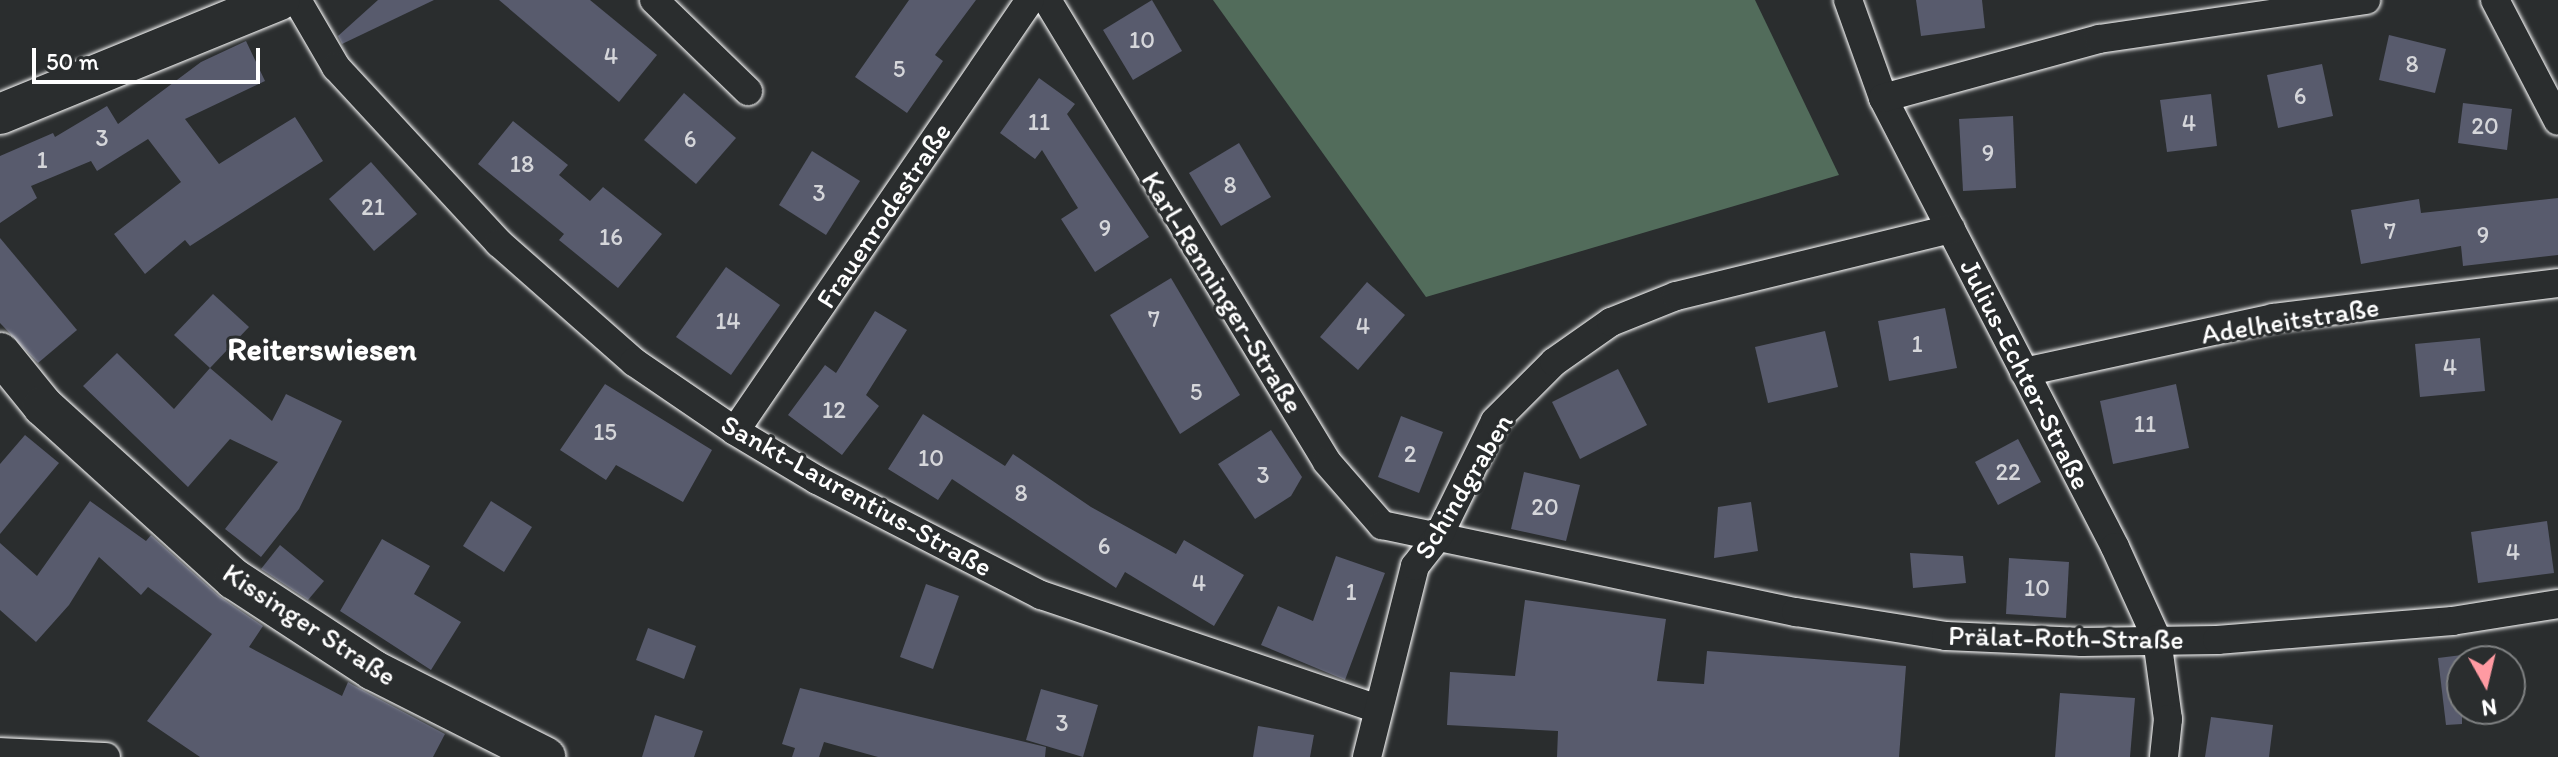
<!DOCTYPE html>
<meta charset="utf-8">
<style>
body{margin:0}
#map{position:relative;width:2558px;height:757px;overflow:hidden;background:#2a2d2e;font-family:Itim,sans-serif}
div>[style]{position:absolute}
.green>*{inset:0;background:#526c5b}
.building>*{inset:0;background:#585b6d}
.roads{filter:drop-shadow(0 0 2px #fff) drop-shadow(0 0 2px #fff)}
.street>*{height:28px;margin:-14px;padding:0 14px;transform-origin:14px;border-radius:14px;background:#2a2d2e}
.secondary>*{height:40px;margin:-20px;padding:0 20px;transform-origin:20px;border-radius:20px;background:#2a2d2e}
span{translate:-50% -50%;white-space:nowrap;text-align:center;line-height:1.15;-webkit-text-stroke:6px #2a2d2e;paint-order:stroke}
.number-label{font-size:24px;color:#d5d6da}
.number-label span{-webkit-text-stroke-width:0}
.street-label{font-size:28px;color:#fff}
.quarter-label{font-size:32px;color:#fff;font-weight:700}
.north{position:absolute;left:2446px;top:645px;width:80px;height:80px;box-sizing:border-box;background:#2a2d2e;border:2px solid #7f8182;border-radius:50%;rotate:172deg;font-size:22px;font-weight:700;line-height:32px;text-align:center;color:#fff}
.north::after{content:'';display:block;margin:auto;width:28px;height:36px;background:#ff9aa2;clip-path:polygon(50% 0,100% 100%,50% 72%,0 100%)}
.scale{position:absolute;left:32px;top:48px;width:228px;height:36px;box-sizing:border-box;border:4px solid #fff;border-top:0;padding-left:10px;font-size:24px;line-height:28px;white-space:nowrap;color:#fff;-webkit-text-stroke:6px #2a2d2e;paint-order:stroke}
</style>
<div id="map">
<div class="green">
<div style="clip-path:polygon(1213px 0,1755px 0,1839px 175px,1426px 297px)"></div>
</div>
<div class="building">
<div style="clip-path:polygon(378px 0,434px 0,342px 44px,338px 36px)"></div>
<div style="clip-path:polygon(499px 0,590px 0,657px 55px,619px 102px)"></div>
<div style="clip-path:polygon(909px 0,976px 0,935px 55px,943px 61px,907px 113px,855px 77px)"></div>
<div style="clip-path:polygon(1152px 0,1182px 51px,1133px 80px,1103px 30px)"></div>
<div style="clip-path:polygon(1916px 0,1982px 0,1985px 28px,1921px 36px)"></div>
<div style="clip-path:polygon(2389px 35px,2446px 49px,2435px 93px,2379px 80px)"></div>
<div style="clip-path:polygon(246px 41px,265px 81px,185px 119px,219px 164px,295px 117px,323px 161px,190px 246px,185px 240px,145px 274px,114px 234px,181px 182px,148px 139px,97px 171px,91px 161px,31px 186px,37px 198px,0 223px,0 156px,53px 133px,55px 137px,107px 106px,118px 124px,201px 62px)"></div>
<div style="clip-path:polygon(2322px 64px,2333px 116px,2278px 128px,2267px 75px)"></div>
<div style="clip-path:polygon(1039px 78px,1075px 104px,1067px 114px,1149px 237px,1095px 272px,1061px 219px,1078px 208px,1042px 150px,1035px 159px,1000px 133px)"></div>
<div style="clip-path:polygon(684px 93px,736px 138px,696px 184px,644px 140px)"></div>
<div style="clip-path:polygon(2211px 94px,2217px 146px,2167px 152px,2160px 100px)"></div>
<div style="clip-path:polygon(2463px 103px,2512px 109px,2507px 150px,2458px 143px)"></div>
<div style="clip-path:polygon(2013px 116px,2016px 188px,1963px 191px,1959px 119px)"></div>
<div style="clip-path:polygon(513px 121px,568px 165px,559px 175px,590px 201px,603px 187px,662px 234px,618px 288px,559px 240px,564px 234px,478px 164px)"></div>
<div style="clip-path:polygon(1239px 143px,1271px 197px,1221px 226px,1189px 173px)"></div>
<div style="clip-path:polygon(812px 151px,860px 181px,826px 235px,779px 205px)"></div>
<div style="clip-path:polygon(371px 162px,417px 214px,374px 251px,329px 199px)"></div>
<div style="clip-path:polygon(2558px 198px,2558px 255px,2463px 266px,2461px 246px,2361px 264px,2351px 210px,2419px 199px,2421px 213px)"></div>
<div style="clip-path:polygon(0 238px,77px 330px,38px 363px,0 323px)"></div>
<div style="clip-path:polygon(726px 267px,780px 305px,731px 375px,676px 337px)"></div>
<div style="clip-path:polygon(1171px 278px,1240px 395px,1180px 434px,1110px 315px)"></div>
<div style="clip-path:polygon(1367px 282px,1405px 315px,1358px 370px,1320px 337px)"></div>
<div style="clip-path:polygon(213px 294px,249px 327px,210px 368px,174px 335px)"></div>
<div style="clip-path:polygon(1945px 308px,1957px 368px,1889px 381px,1878px 321px)"></div>
<div style="clip-path:polygon(875px 311px,907px 330px,866px 395px,879px 406px,842px 455px,788px 415px,825px 365px,836px 373px)"></div>
<div style="clip-path:polygon(1825px 331px,1838px 387px,1768px 403px,1755px 347px)"></div>
<div style="clip-path:polygon(2480px 338px,2485px 391px,2420px 397px,2415px 344px)"></div>
<div style="clip-path:polygon(117px 353px,174px 409px,210px 368px,272px 421px,286px 394px,342px 421px,299px 509px,261px 557px,225px 529px,278px 462px,230px 439px,188px 487px,83px 386px)"></div>
<div style="clip-path:polygon(1618px 369px,1647px 425px,1580px 459px,1552px 402px)"></div>
<div style="clip-path:polygon(605px 384px,712px 450px,683px 502px,616px 465px,606px 480px,560px 450px)"></div>
<div style="clip-path:polygon(2176px 384px,2189px 448px,2113px 464px,2100px 401px)"></div>
<div style="clip-path:polygon(923px 414px,1005px 466px,1013px 454px,1091px 507px,1176px 554px,1184px 540px,1244px 575px,1214px 626px,1125px 572px,1116px 588px,952px 479px,938px 500px,888px 469px)"></div>
<div style="clip-path:polygon(1401px 416px,1443px 432px,1419px 493px,1378px 477px)"></div>
<div style="clip-path:polygon(1271px 430px,1302px 477px,1291px 496px,1255px 519px,1218px 464px)"></div>
<div style="clip-path:polygon(25px 435px,59px 463px,0 534px,0 464px)"></div>
<div style="clip-path:polygon(2018px 439px,2041px 482px,1998px 505px,1975px 462px)"></div>
<div style="clip-path:polygon(1524px 472px,1580px 485px,1566px 541px,1511px 529px)"></div>
<div style="clip-path:polygon(90px 501px,146px 541px,151px 535px,219px 596px,263px 626px,249px 647px,342px 696px,348px 682px,353px 685px,445px 734px,433px 757px,200px 757px,147px 721px,212px 634px,148px 587px,141px 595px,99px 557px,69px 605px,36px 642px,0 610px,0 543px,37px 576px)"></div>
<div style="clip-path:polygon(491px 501px,532px 527px,504px 572px,463px 546px)"></div>
<div style="clip-path:polygon(1751px 502px,1758px 551px,1714px 558px,1718px 507px)"></div>
<div style="clip-path:polygon(2547px 521px,2554px 573px,2478px 583px,2471px 532px)"></div>
<div style="clip-path:polygon(382px 539px,430px 566px,414px 594px,461px 622px,431px 670px,340px 611px)"></div>
<div style="clip-path:polygon(280px 545px,324px 581px,308px 600px,261px 569px)"></div>
<div style="clip-path:polygon(1910px 553px,1963px 556px,1966px 583px,1913px 588px)"></div>
<div style="clip-path:polygon(1336px 556px,1385px 573px,1345px 680px,1261px 645px,1278px 606px,1313px 621px)"></div>
<div style="clip-path:polygon(2009px 558px,2069px 562px,2066px 618px,2006px 614px)"></div>
<div style="clip-path:polygon(926px 584px,959px 596px,933px 669px,900px 657px)"></div>
<div style="clip-path:polygon(1525px 600px,1666px 619px,1657px 681px,1704px 684px,1707px 651px,1906px 666px,1899px 757px,1557px 757px,1558px 731px,1447px 725px,1450px 672px,1515px 676px)"></div>
<div style="clip-path:polygon(648px 628px,696px 646px,684px 679px,636px 660px)"></div>
<div style="clip-path:polygon(2462px 655px,2462px 724px,2446px 725px,2438px 658px)"></div>
<div style="clip-path:polygon(800px 688px,1046px 747px,1045px 757px,878px 757px,824px 742px,819px 757px,792px 757px,795px 748px,782px 744px)"></div>
<div style="clip-path:polygon(1041px 689px,1098px 705px,1083px 757px,1026px 740px)"></div>
<div style="clip-path:polygon(2060px 693px,2135px 698px,2130px 757px,2055px 757px)"></div>
<div style="clip-path:polygon(655px 715px,703px 731px,694px 757px,642px 757px)"></div>
<div style="clip-path:polygon(2211px 717px,2273px 725px,2269px 757px,2205px 757px)"></div>
<div style="clip-path:polygon(1258px 726px,1314px 735px,1310px 757px,1253px 757px)"></div>
</div>
<div class="roads">
<div class="street">
<div style="left:297px;top:0;width:78px;rotate:59.8deg"></div>
<div style="left:336px;top:67px;width:240px;rotate:47.2deg"></div>
<div style="left:499px;top:243px;width:180px;rotate:41.4deg"></div>
<div style="left:634px;top:362px;width:122px;rotate:34.3deg"></div>
<div style="left:735px;top:431px;width:96px;rotate:30.9deg"></div>
<div style="left:817px;top:480px;width:252px;rotate:27.2deg"></div>
<div style="left:1041px;top:595px;width:355px;rotate:18.7deg"></div>
<div style="left:654px;top:0;width:131px;rotate:44.1deg"></div>
<div style="left:1047px;top:0;width:540px;rotate:58.78deg"></div>
<div style="left:1327px;top:462px;width:84px;rotate:48.9deg"></div>
<div style="left:1382px;top:525px;width:423px;rotate:11.9deg"></div>
<div style="left:1796px;top:612px;width:152px;rotate:9.1deg"></div>
<div style="left:1946px;top:636px;width:136px;rotate:2.5deg"></div>
<div style="left:2082px;top:642px;width:135px;rotate:-0.8deg"></div>
<div style="left:2217px;top:640px;width:236px;rotate:-4.6deg"></div>
<div style="left:2452px;top:621px;width:107px;rotate:-9.1deg"></div>
<div style="left:1848px;top:0;width:104px;rotate:70.3deg"></div>
<div style="left:1883px;top:98px;width:505px;rotate:62.67deg"></div>
<div style="left:2115px;top:547px;width:101px;rotate:65.5deg"></div>
<div style="left:2157px;top:639px;width:81px;rotate:82.2deg"></div>
<div style="left:2168px;top:719px;width:38px;rotate:96deg"></div>
<div style="left:2495px;top:0;width:136px;rotate:62.5deg"></div>
<div style="left:1883px;top:98px;width:224px;rotate:-15.3deg"></div>
<div style="left:2099px;top:39px;width:270px;rotate:-8.3deg"></div>
<div style="left:2024px;top:372px;width:255px;rotate:-12.2deg"></div>
<div style="left:2273px;top:318px;width:287px;rotate:-7deg"></div>
<div style="left:735px;top:431px;width:522px;rotate:-55.61deg"></div>
<div style="left:0;top:752px;width:106px;rotate:2.7deg"></div>
<div style="left:1367px;top:757px;width:197px;rotate:-75.9deg"></div>
<div style="left:1415px;top:566px;width:37px;rotate:-52deg"></div>
<div style="left:1438px;top:537px;width:129px;rotate:-63.8deg"></div>
<div style="left:1495px;top:421px;width:83px;rotate:-45deg"></div>
<div style="left:1554px;top:362px;width:70px;rotate:-35.1deg"></div>
<div style="left:1611px;top:322px;width:70px;rotate:-21.8deg"></div>
<div style="left:1676px;top:296px;width:283px;rotate:-13.7deg"></div>
</div>
<div class="secondary">
<div style="left:0;top:114px;width:302px;rotate:-22.2deg"></div>
<div style="left:0;top:353px;width:68px;rotate:50.9deg"></div>
<div style="left:43px;top:406px;width:258px;rotate:42.2deg"></div>
<div style="left:234px;top:579px;width:166px;rotate:33.2deg"></div>
<div style="left:373px;top:670px;width:193px;rotate:26.8deg"></div>
</div>
</div>
<div class="number-label">
<span style="left:1142px;top:40px">10</span>
<span style="left:611px;top:56px">4</span>
<span style="left:2412px;top:64px">8</span>
<span style="left:899px;top:69px">5</span>
<span style="left:2300px;top:96px">6</span>
<span style="left:1039px;top:122px">11</span>
<span style="left:2189px;top:123px">4</span>
<span style="left:2485px;top:126px">20</span>
<span style="left:102px;top:138px">3</span>
<span style="left:690px;top:139px">6</span>
<span style="left:1988px;top:153px">9</span>
<span style="left:42px;top:160px">1</span>
<span style="left:522px;top:164px">18</span>
<span style="left:1230px;top:185px">8</span>
<span style="left:819px;top:193px">3</span>
<span style="left:373px;top:207px">21</span>
<span style="left:1105px;top:228px">9</span>
<span style="left:2390px;top:231px">7</span>
<span style="left:2483px;top:235px">9</span>
<span style="left:611px;top:237px">16</span>
<span style="left:1154px;top:319px">7</span>
<span style="left:728px;top:321px">14</span>
<span style="left:1363px;top:326px">4</span>
<span style="left:1917px;top:344px">1</span>
<span style="left:2450px;top:367px">4</span>
<span style="left:1196px;top:392px">5</span>
<span style="left:834px;top:410px">12</span>
<span style="left:2145px;top:424px">11</span>
<span style="left:605px;top:432px">15</span>
<span style="left:1410px;top:454px">2</span>
<span style="left:931px;top:458px">10</span>
<span style="left:2008px;top:472px">22</span>
<span style="left:1263px;top:475px">3</span>
<span style="left:1021px;top:493px">8</span>
<span style="left:1545px;top:507px">20</span>
<span style="left:1104px;top:546px">6</span>
<span style="left:2513px;top:552px">4</span>
<span style="left:1199px;top:583px">4</span>
<span style="left:2037px;top:588px">10</span>
<span style="left:1351px;top:592px">1</span>
<span style="left:1062px;top:723px">3</span>
</div>
<div class="street-label">
<span style="left:883px;top:215px;rotate:-56deg">Frauenrodestraße</span>
<span style="left:1223px;top:292px;rotate:58deg">Karl-Renninger-Straße</span>
<span style="left:2290px;top:320px;rotate:-9deg">Adelheitstraße</span>
<span style="left:2026px;top:374px;rotate:63deg">Julius-Echter-Straße</span>
<span style="left:1463px;top:486px;rotate:-59deg">Schindgraben</span>
<span style="left:857px;top:495px;rotate:29deg">Sankt-Laurentius-Straße</span>
<span style="left:310px;top:624px;rotate:33deg">Kissinger Straße</span>
<span style="left:2066px;top:637px;rotate:1deg">Prälat-Roth-Straße</span>
</div>
<div class="quarter-label">
<span style="left:322px;top:349px">Reiterswiesen</span>
</div>
<div class="north">N</div>
<div class="scale">50 m</div>
</div>
